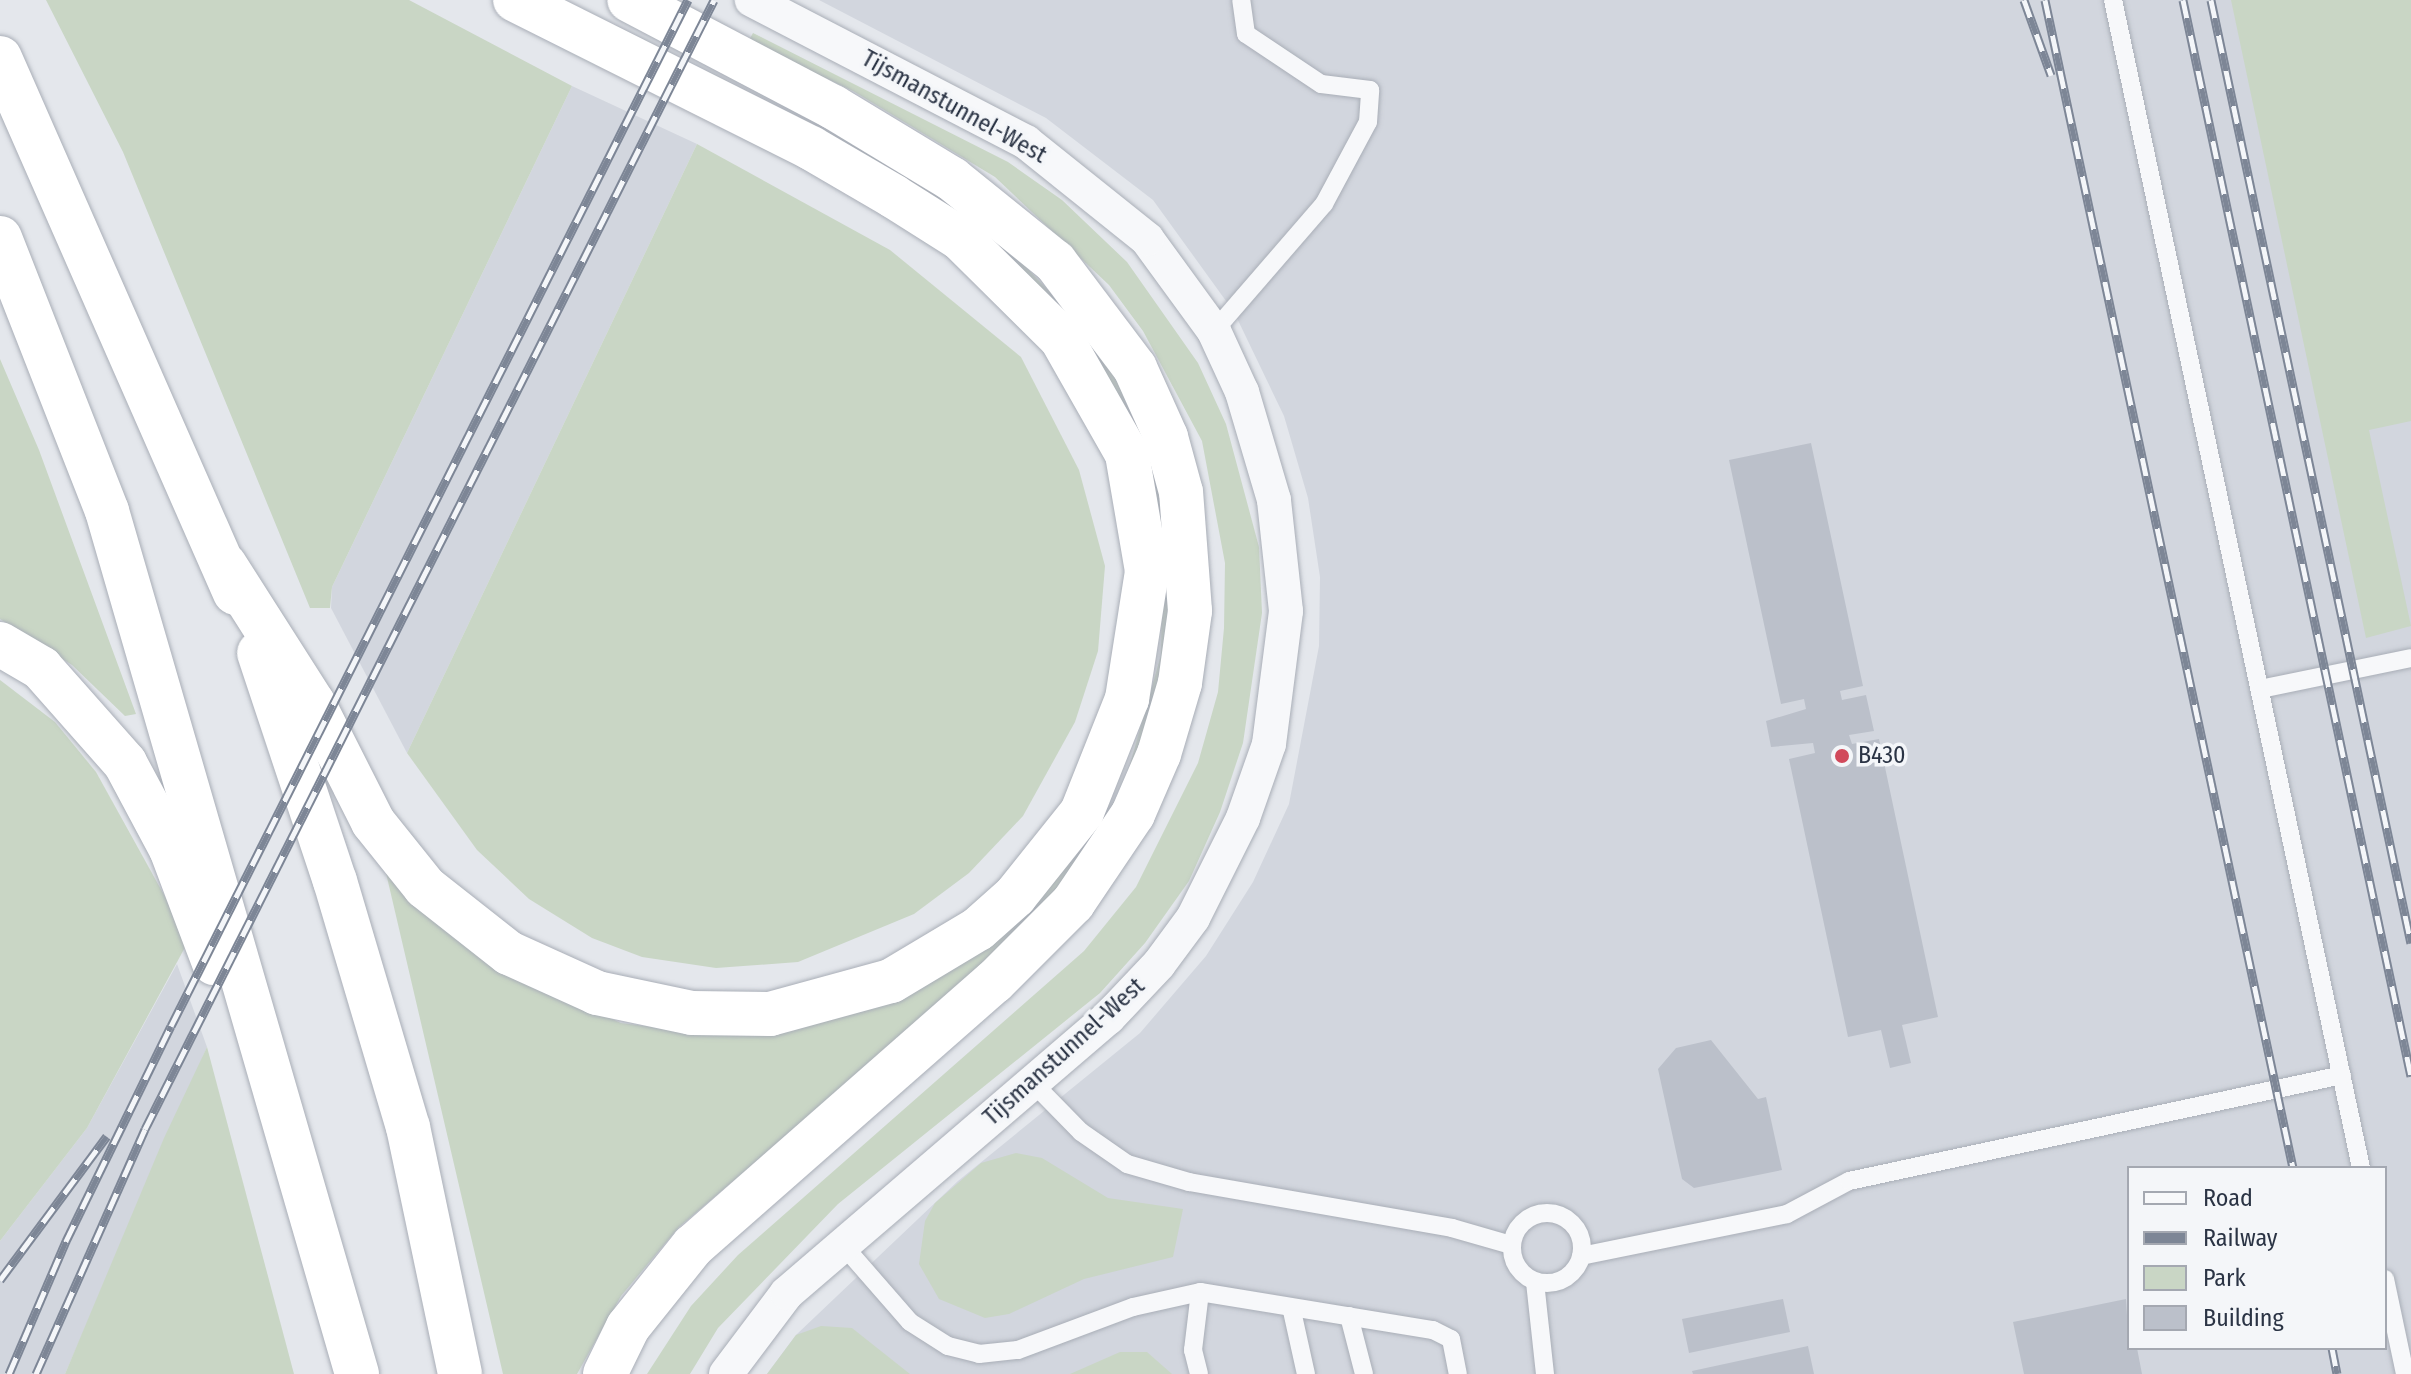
<!DOCTYPE html>
<style>
body{margin:0}
#map{position:relative;width:2411px;height:1374px;overflow:hidden;background:#e4e7ec;font-family:"Fira Sans Condensed",sans-serif}
div>[style]{position:absolute}
.built>*{inset:0;background:#d2d6de}
.green>*{inset:0;background:#c9d6c5}
.building>*{inset:0;background:#bbc0ca}
.roads{filter:drop-shadow(0 0 2px #a9aeb7) drop-shadow(0 0 2px #a9aeb7)}
.service>*{height:18px;margin:-9px;padding:0 9px;transform-origin:9px;border-radius:9px;background:#f7f8fa}
.service>.ring{margin:-9px;padding:0;box-sizing:content-box;background:none;border:18px solid #f7f8fa;border-radius:50%}
.minor>*{height:34px;margin:-17px;padding:0 17px;transform-origin:17px;border-radius:17px;background:#f7f8fa}
.motorway>*{height:44px;margin:-22px;padding:0 22px;transform-origin:22px;border-radius:22px;background:#fff}
.rail>*{height:9px;margin-top:-4.5px;transform-origin:0;background:repeating-linear-gradient(90deg,#f4f6f9 0 18px,#7d8696 0 36px);box-sizing:border-box;border-block:2px solid #7d8696}
.dots>*{width:22px;height:22px;translate:-50% -50%;box-sizing:border-box;border:4px solid #f4f6f9;border-radius:50%}
span{translate:-50% -50%;white-space:nowrap;text-align:center;line-height:1.15;-webkit-text-stroke:7px #f4f6f9;paint-order:stroke}
.street-label{font-size:24px;color:#2b3445}
.poi-label{font-size:24px;color:#2b3445}
.left{translate:0 -50%;text-align:left}
.legend{position:absolute;left:2127px;top:1166px;width:260px;height:184px;box-sizing:border-box;background:#f4f6f9;border:2px solid #a4a8b1;margin:0;padding:10px 14px;list-style:none;font-size:24px;color:#2b3445}
.legend li{display:flex;align-items:center;gap:16px;height:40px}
.legend b{width:40px;border:2px solid #a4a8b1}
</style>
<div id="map">
<div class="built">
<div style="clip-path:polygon(evenodd,819px 0,2411px 0,2411px 1374px,767px 1374px,796px 1335px,958px 1181px,1140px 1033px,1206px 956px,1253px 882px,1289px 804px,1319px 646px,1320px 577px,1308px 498px,1284px 416px,1234px 312px,1153px 200px,1046px 118px,819px 0,2129px 1168px,2385px 1168px,2385px 1348px,2129px 1348px,2129px 1168px)"></div>
<div style="clip-path:polygon(572px 86px,697px 144px,407px 753px,331px 608px,332px 587px)"></div>
<div style="clip-path:polygon(177px 964px,207px 1047px,65px 1374px,0 1374px,0 1241px,87px 1128px)"></div>
</div>
<div class="green">
<div style="clip-path:polygon(46px 0,409px 0,572px 86px,332px 587px,330px 608px,310px 608px,123px 152px)"></div>
<div style="clip-path:polygon(2231px 0,2411px 0,2411px 421px,2369px 430px,2411px 626px,2366px 638px)"></div>
<div style="clip-path:polygon(753px 33px,1008px 162px,1062px 200px,1127px 262px,1198px 363px,1226px 424px,1259px 547px,1262px 613px,1243px 743px,1220px 812px,1189px 881px,1145px 943px,1100px 993px,838px 1204px,718px 1328px,690px 1374px,647px 1374px,691px 1306px,738px 1255px,1084px 951px,1136px 887px,1198px 763px,1218px 692px,1224px 628px,1225px 563px,1202px 441px,1143px 331px,1109px 285px,995px 177px,853px 91px,748px 42px)"></div>
<div style="clip-path:polygon(729px 84px,878px 159px,1000px 240px,1064px 307px,1117px 380px,1161px 493px,1171px 590px,1149px 744px,1067px 883px,949px 998px,679px 1227px,621px 1296px,577px 1374px,503px 1374px,386px 873px,400px 877px,504px 970px,621px 1023px,677px 1030px,914px 991px,1016px 925px,1097px 832px,1125px 782px,1161px 655px,1162px 594px,1098px 374px)"></div>
<div style="clip-path:polygon(697px 144px,890px 250px,1021px 357px,1079px 470px,1105px 566px,1098px 651px,1075px 722px,1023px 816px,969px 873px,914px 914px,798px 962px,716px 968px,642px 957px,592px 938px,529px 899px,477px 850px,407px 753px)"></div>
<div style="clip-path:polygon(0 359px,39px 450px,136px 714px,125px 716px,72px 665px,0 619px)"></div>
<div style="clip-path:polygon(0 680px,55px 722px,96px 772px,189px 940px,87px 1128px,0 1241px)"></div>
<div style="clip-path:polygon(207px 1047px,294px 1374px,65px 1374px,164px 1138px)"></div>
<div style="clip-path:polygon(1016px 1153px,1042px 1158px,1108px 1198px,1183px 1209px,1173px 1257px,1084px 1279px,1009px 1314px,985px 1318px,939px 1299px,919px 1264px,925px 1221px,935px 1203px,981px 1163px)"></div>
<div style="clip-path:polygon(821px 1326px,852px 1328px,910px 1374px,767px 1374px,796px 1335px)"></div>
<div style="clip-path:polygon(1120px 1352px,1147px 1352px,1172px 1374px,1070px 1374px)"></div>
</div>
<div class="building">
<div style="clip-path:polygon(1811px 443px,1863px 686px,1840px 691px,1842px 700px,1866px 695px,1874px 731px,1849px 735px,1852px 744px,1879px 739px,1938px 1017px,1902px 1025px,1911px 1063px,1890px 1068px,1881px 1030px,1848px 1037px,1789px 759px,1815px 753px,1813px 743px,1771px 747px,1766px 721px,1806px 709px,1804px 699px,1781px 704px,1729px 460px)"></div>
<div style="clip-path:polygon(1711px 1040px,1758px 1099px,1766px 1097px,1782px 1170px,1694px 1188px,1682px 1179px,1658px 1069px,1676px 1048px)"></div>
<div style="clip-path:polygon(1783px 1299px,1790px 1332px,1689px 1353px,1682px 1319px)"></div>
<div style="clip-path:polygon(2126px 1299px,2129px 1348px,2137px 1348px,2142px 1374px,2024px 1374px,2013px 1322px)"></div>
<div style="clip-path:polygon(1808px 1346px,1814px 1374px,1693px 1374px,1692px 1371px)"></div>
</div>
<div class="roads">
<div class="service">
<div style="left:2113px;top:0;width:1194px;rotate:78.01deg"></div>
<div style="left:1214px;top:331px;width:168px;rotate:-49.1deg"></div>
<div style="left:1324px;top:204px;width:93px;rotate:-61.8deg"></div>
<div style="left:1368px;top:122px;width:32px;rotate:-86deg"></div>
<div style="left:1370px;top:90px;width:49px;rotate:-173deg"></div>
<div style="left:1321px;top:84px;width:90px;rotate:-146.3deg"></div>
<div style="left:1246px;top:34px;width:34px;rotate:-98deg"></div>
<div style="left:2260px;top:689px;width:154px;rotate:-11.6deg"></div>
<div style="left:1032px;top:1082px;width:70px;rotate:45.6deg"></div>
<div style="left:1081px;top:1132px;width:56px;rotate:34.8deg"></div>
<div style="left:1127px;top:1164px;width:65px;rotate:16.2deg"></div>
<div style="left:1189px;top:1182px;width:267px;rotate:9.9deg"></div>
<div style="left:1452px;top:1228px;width:61px;rotate:16.1deg"></div>
<div class="ring" style="left:1512px;top:1213px;width:52px;height:52px"></div>
<div style="left:842px;top:1244px;width:103px;rotate:48.9deg"></div>
<div style="left:910px;top:1322px;width:45px;rotate:32.3deg"></div>
<div style="left:948px;top:1346px;width:32px;rotate:14deg"></div>
<div style="left:979px;top:1354px;width:39px;rotate:-6deg"></div>
<div style="left:1018px;top:1350px;width:123px;rotate:-20.5deg"></div>
<div style="left:1133px;top:1307px;width:69px;rotate:-12.6deg"></div>
<div style="left:1200px;top:1292px;width:236px;rotate:9.3deg"></div>
<div style="left:1433px;top:1330px;width:20px;rotate:27deg"></div>
<div style="left:1451px;top:1339px;width:36px;rotate:79deg"></div>
<div style="left:1581px;top:1256px;width:210px;rotate:-11.5deg"></div>
<div style="left:1787px;top:1214px;width:70px;rotate:-28deg"></div>
<div style="left:1849px;top:1181px;width:504px;rotate:-12.13deg"></div>
<div style="left:2385px;top:1279px;width:97px;rotate:78.1deg"></div>
<div style="left:1535px;top:1282px;width:93px;rotate:83.8deg"></div>
<div style="left:1292px;top:1311px;width:65px;rotate:77.5deg"></div>
<div style="left:1349px;top:1316px;width:60px;rotate:75.5deg"></div>
<div style="left:1199px;top:1374px;width:25px;rotate:-104deg"></div>
<div style="left:1193px;top:1350px;width:58px;rotate:-83.1deg"></div>
</div>
<div class="minor">
<div style="left:726px;top:1374px;width:101px;rotate:-53deg"></div>
<div style="left:787px;top:1293px;width:423px;rotate:-40.6deg"></div>
<div style="left:1108px;top:1018px;width:74px;rotate:-46.6deg"></div>
<div style="left:1159px;top:964px;width:57px;rotate:-53.5deg"></div>
<div style="left:1193px;top:918px;width:112px;rotate:-63.4deg"></div>
<div style="left:1243px;top:818px;width:78px;rotate:-70.6deg"></div>
<div style="left:1269px;top:744px;width:134px;rotate:-82.7deg"></div>
<div style="left:1286px;top:611px;width:112px;rotate:-96.2deg"></div>
<div style="left:1274px;top:500px;width:113px;rotate:-106.5deg"></div>
<div style="left:1242px;top:392px;width:67px;rotate:-114.7deg"></div>
<div style="left:1214px;top:331px;width:114px;rotate:-126.1deg"></div>
<div style="left:1147px;top:239px;width:155px;rotate:-141.3deg"></div>
<div style="left:1026px;top:142px;width:309px;rotate:-152.6deg"></div>
</div>
<div class="motorway">
<div style="left:0;top:58px;width:584px;rotate:66.29deg"></div>
<div style="left:0;top:238px;width:293px;rotate:68.6deg"></div>
<div style="left:107px;top:511px;width:898px;rotate:73.84deg"></div>
<div style="left:225px;top:565px;width:164px;rotate:57.5deg"></div>
<div style="left:313px;top:703px;width:133px;rotate:63.2deg"></div>
<div style="left:373px;top:822px;width:83px;rotate:51.3deg"></div>
<div style="left:425px;top:887px;width:107px;rotate:38.2deg"></div>
<div style="left:509px;top:953px;width:97px;rotate:24.4deg"></div>
<div style="left:597px;top:993px;width:97px;rotate:11.9deg"></div>
<div style="left:692px;top:1013px;width:78px;rotate:0.7deg"></div>
<div style="left:770px;top:1014px;width:125px;rotate:-15.3deg"></div>
<div style="left:891px;top:981px;width:101px;rotate:-30.9deg"></div>
<div style="left:978px;top:929px;width:50px;rotate:-41.7deg"></div>
<div style="left:1015px;top:896px;width:107px;rotate:-51.4deg"></div>
<div style="left:1082px;top:812px;width:122px;rotate:-68.3deg"></div>
<div style="left:1127px;top:699px;width:130px;rotate:-81.1deg"></div>
<div style="left:1147px;top:571px;width:119px;rotate:-99.7deg"></div>
<div style="left:1127px;top:454px;width:133px;rotate:-119.6deg"></div>
<div style="left:1061px;top:338px;width:141px;rotate:-135.3deg"></div>
<div style="left:961px;top:239px;width:80px;rotate:-147.7deg"></div>
<div style="left:893px;top:196px;width:95px;rotate:-149.7deg"></div>
<div style="left:811px;top:148px;width:331px;rotate:-153.4deg"></div>
<div style="left:0;top:644px;width:48px;rotate:30.3deg"></div>
<div style="left:41px;top:668px;width:127px;rotate:48.5deg"></div>
<div style="left:125px;top:763px;width:98px;rotate:61.9deg"></div>
<div style="left:171px;top:849px;width:122px;rotate:69.3deg"></div>
<div style="left:259px;top:653px;width:240px;rotate:71.6deg"></div>
<div style="left:335px;top:881px;width:257px;rotate:73.5deg"></div>
<div style="left:408px;top:1127px;width:252px;rotate:78.1deg"></div>
<div style="left:605px;top:1374px;width:52px;rotate:-63.9deg"></div>
<div style="left:628px;top:1327px;width:104px;rotate:-51.3deg"></div>
<div style="left:693px;top:1246px;width:400px;rotate:-41.3deg"></div>
<div style="left:994px;top:982px;width:112px;rotate:-45deg"></div>
<div style="left:1073px;top:903px;width:107px;rotate:-56deg"></div>
<div style="left:1133px;top:814px;width:65px;rotate:-66.6deg"></div>
<div style="left:1159px;top:754px;width:74px;rotate:-73.5deg"></div>
<div style="left:1180px;top:683px;width:73px;rotate:-82.1deg"></div>
<div style="left:1190px;top:611px;width:119px;rotate:-94.3deg"></div>
<div style="left:1181px;top:492px;width:57px;rotate:-105.3deg"></div>
<div style="left:1166px;top:437px;width:76px;rotate:-114.2deg"></div>
<div style="left:1135px;top:368px;width:133px;rotate:-127deg"></div>
<div style="left:1055px;top:262px;width:132px;rotate:-141.1deg"></div>
<div style="left:952px;top:179px;width:139px;rotate:-148.8deg"></div>
<div style="left:833px;top:107px;width:230px;rotate:-152.3deg"></div>
</div>
</div>
<div class="rail">
<div style="left:2024px;top:0;width:80px;rotate:70.2deg"></div>
<div style="left:2045px;top:0;width:1194px;rotate:78.01deg"></div>
<div style="left:2183px;top:0;width:1100px;rotate:78.04deg"></div>
<div style="left:2211px;top:0;width:964px;rotate:78.03deg"></div>
<div style="left:0;top:1280px;width:179px;rotate:-53.4deg"></div>
<div style="left:2332px;top:1348px;width:26px;rotate:79deg"></div>
<div style="left:9px;top:1374px;width:145px;rotate:-66.8deg"></div>
<div style="left:66px;top:1241px;width:239px;rotate:-64deg"></div>
<div style="left:171px;top:1026px;width:1149px;rotate:-63.26deg"></div>
<div style="left:36px;top:1374px;width:268px;rotate:-66deg"></div>
<div style="left:145px;top:1129px;width:1264px;rotate:-63.25deg"></div>
</div>
<div class="dots">
<div style="left:1842px;top:756px;background:#d1495b"></div>
</div>
<div class="street-label">
<span style="left:954px;top:107px;rotate:29deg">Tijsmanstunnel-West</span>
<span style="left:1064px;top:1052px;rotate:-42deg">Tijsmanstunnel-West</span>
</div>
<div class="poi-label">
<span class="left" style="left:1858px;top:756px">B430</span>
</div>
<ul class="legend">
<li><b style="height:10px;background:#f7f8fa"></b>Road</li>
<li><b style="height:10px;background:#7d8696"></b>Railway</li>
<li><b style="height:22px;background:#c9d6c5"></b>Park</li>
<li><b style="height:22px;background:#bbc0ca"></b>Building</li>
</ul>
</div>
